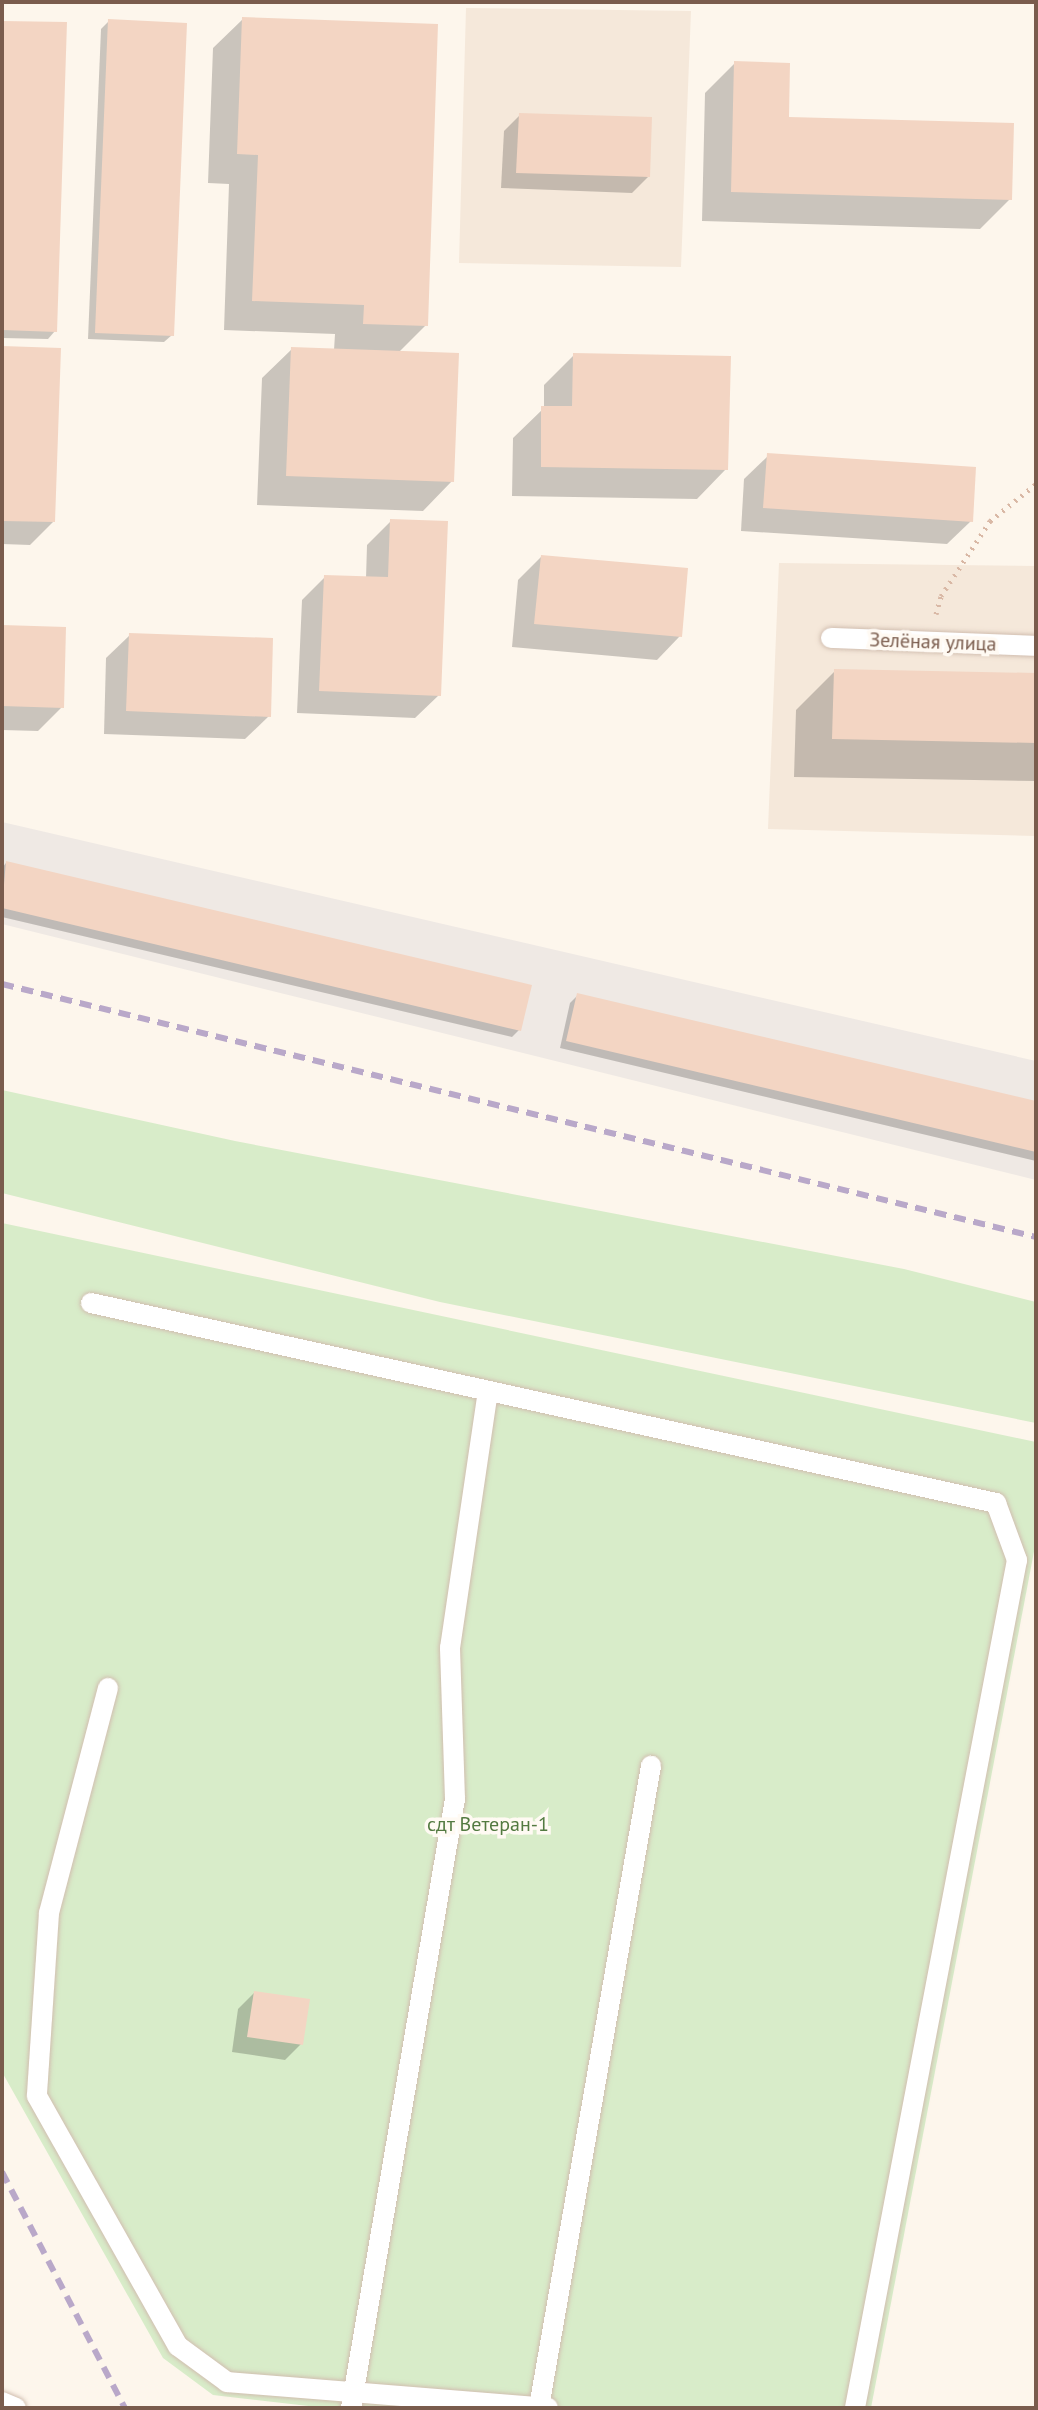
<!DOCTYPE html>
<meta charset="utf-8">
<style>
body{margin:0}
#map{position:relative;width:1038px;height:2410px;overflow:hidden;background:#fdf6ec;font-family:"PT Sans",sans-serif}
div>[style]{position:absolute}
.residential>*{inset:0;background:#f5e8da}
.industrial>*{inset:0;background:#efe9e4}
.green>*{inset:0;background:#d8ecc9}
.shadow>*{inset:0;background:#0003}
.building>*{inset:0;background:#f3d5c3}
.path>*{height:5px;margin-top:-2.5px;transform-origin:0;background:repeating-linear-gradient(90deg,#d9b8a5 0 2px,transparent 0 8px)}
.roads{filter:drop-shadow(0 0 2px #d1beb0) drop-shadow(0 0 2px #d1beb0)}
.service>*{height:20px;margin:-10px;padding:0 10px;transform-origin:10px;border-radius:10px;background:#fff}
.rail>*{height:6px;margin-top:-3px;transform-origin:0;background:repeating-linear-gradient(90deg,#b9a8c9 0 12px,transparent 0 20px)}
span{translate:-50% -50%;white-space:nowrap;text-align:center;line-height:1.15;-webkit-text-stroke:7px #fffaf3;paint-order:stroke}
.street-label{font-size:20px;color:#7a5c4d}
.park-label{font-size:20px;color:#537a41}
.frame{position:absolute;inset:0;border:4px solid #7a5c4d;pointer-events:none}
</style>
<div id="map">
<div class="residential">
<div style="clip-path:polygon(466px 8px,691px 11px,681px 267px,459px 263px)"></div>
<div style="clip-path:polygon(779px 563px,1036px 566px,1036px 836px,768px 829px)"></div>
</div>
<div class="industrial">
<div style="clip-path:polygon(2px 822px,1036px 1061px,1036px 1180px,2px 924px)"></div>
</div>
<div class="green">
<div style="clip-path:polygon(2px 1090px,235px 1141px,904px 1269px,1036px 1302px,1036px 1423px,440px 1302px,2px 1193px)"></div>
<div style="clip-path:polygon(2px 1223px,1036px 1442px,1036px 1541px,871px 2408px,326px 2408px,213px 2395px,163px 2358px,2px 2072px)"></div>
</div>
<div class="shadow">
<div style="clip-path:polygon(243px 19px,426px 325px,399px 352px,452px 481px,423px 511px,257px 505px,262px 378px,292px 349px,334px 350px,335px 334px,224px 330px,229px 184px,208px 183px,213px 48px)"></div>
<div style="clip-path:polygon(109px 21px,172px 335px,164px 342px,88px 339px,101px 29px)"></div>
<div style="clip-path:polygon(2px 23px,55px 331px,48px 339px,2px 338px)"></div>
<div style="clip-path:polygon(735px 63px,787px 119px,1010px 199px,980px 229px,702px 221px,705px 93px)"></div>
<div style="clip-path:polygon(520px 115px,648px 177px,632px 193px,501px 188px,504px 131px)"></div>
<div style="clip-path:polygon(2px 348px,53px 522px,30px 545px,2px 544px)"></div>
<div style="clip-path:polygon(574px 355px,726px 469px,697px 499px,512px 496px,513px 438px,544px 408px,544px 385px)"></div>
<div style="clip-path:polygon(768px 456px,971px 521px,947px 544px,741px 531px,744px 479px)"></div>
<div style="clip-path:polygon(391px 521px,439px 695px,415px 718px,297px 713px,302px 600px,325px 577px,366px 578px,367px 545px)"></div>
<div style="clip-path:polygon(541px 557px,680px 636px,657px 660px,512px 647px,518px 580px)"></div>
<div style="clip-path:polygon(2px 627px,62px 707px,38px 731px,2px 730px)"></div>
<div style="clip-path:polygon(130px 635px,269px 716px,245px 739px,104px 734px,106px 658px)"></div>
<div style="clip-path:polygon(835px 671px,1036px 675px,1036px 781px,794px 777px,796px 710px)"></div>
<div style="clip-path:polygon(6px 863px,519px 1030px,512px 1037px,2px 917px,2px 868px)"></div>
<div style="clip-path:polygon(578px 995px,1036px 1103px,1036px 1161px,560px 1048px,570px 1003px)"></div>
<div style="clip-path:polygon(254px 1993px,301px 2044px,285px 2060px,232px 2052px,238px 2009px)"></div>
</div>
<div class="building">
<div style="clip-path:polygon(242px 17px,438px 24px,428px 326px,363px 324px,364px 305px,252px 301px,258px 155px,237px 154px)"></div>
<div style="clip-path:polygon(108px 19px,187px 23px,174px 336px,95px 333px)"></div>
<div style="clip-path:polygon(2px 21px,67px 22px,57px 332px,2px 330px)"></div>
<div style="clip-path:polygon(734px 61px,790px 63px,789px 117px,1014px 123px,1012px 200px,731px 192px)"></div>
<div style="clip-path:polygon(519px 113px,652px 117px,650px 177px,516px 173px)"></div>
<div style="clip-path:polygon(2px 346px,61px 348px,55px 522px,2px 521px)"></div>
<div style="clip-path:polygon(291px 347px,459px 353px,454px 482px,286px 476px)"></div>
<div style="clip-path:polygon(573px 353px,731px 356px,728px 470px,541px 467px,541px 406px,572px 406px)"></div>
<div style="clip-path:polygon(767px 453px,976px 467px,973px 522px,763px 508px)"></div>
<div style="clip-path:polygon(390px 519px,448px 521px,441px 696px,319px 691px,324px 575px,388px 577px)"></div>
<div style="clip-path:polygon(541px 555px,688px 568px,682px 637px,534px 624px)"></div>
<div style="clip-path:polygon(2px 625px,66px 627px,64px 708px,2px 706px)"></div>
<div style="clip-path:polygon(129px 633px,273px 638px,271px 717px,126px 711px)"></div>
<div style="clip-path:polygon(834px 669px,1036px 673px,1036px 743px,832px 739px)"></div>
<div style="clip-path:polygon(6px 861px,532px 985px,521px 1031px,2px 908px)"></div>
<div style="clip-path:polygon(577px 993px,1036px 1101px,1036px 1152px,566px 1041px)"></div>
<div style="clip-path:polygon(254px 1991px,310px 1999px,303px 2045px,247px 2037px)"></div>
</div>
<div class="path">
<div style="left:936px;top:614px;width:19px;rotate:-74deg"></div>
<div style="left:941px;top:596px;width:90px;rotate:-56.8deg"></div>
<div style="left:990px;top:521px;width:59px;rotate:-38.8deg"></div>
</div>
<div class="roads">
<div class="service">
<div style="left:831px;top:638px;width:205px;rotate:2.2deg"></div>
<div style="left:91px;top:1303px;width:927px;rotate:12.46deg"></div>
<div style="left:996px;top:1503px;width:61px;rotate:69.8deg"></div>
<div style="left:1017px;top:1560px;width:863px;rotate:100.82deg"></div>
<div style="left:108px;top:1688px;width:233px;rotate:104.7deg"></div>
<div style="left:49px;top:1913px;width:183px;rotate:93.8deg"></div>
<div style="left:37px;top:2096px;width:287px;rotate:60.6deg"></div>
<div style="left:178px;top:2346px;width:61px;rotate:36.3deg"></div>
<div style="left:227px;top:2382px;width:322px;rotate:4.6deg"></div>
<div style="left:2px;top:2402px;width:15px;rotate:23deg"></div>
<div style="left:539px;top:2407px;width:651px;rotate:-80.09deg"></div>
<div style="left:351px;top:2408px;width:618px;rotate:-80.31deg"></div>
<div style="left:455px;top:1799px;width:151px;rotate:-91.9deg"></div>
<div style="left:450px;top:1648px;width:259px;rotate:-81.6deg"></div>
</div>
</div>
<div class="rail">
<div style="left:2px;top:984px;width:1065px;rotate:13.75deg"></div>
<div style="left:2px;top:2172px;width:266px;rotate:62.5deg"></div>
</div>
<div class="street-label">
<span style="left:933px;top:642px;rotate:2deg">Зелёная улица</span>
</div>
<div class="park-label">
<span style="left:488px;top:1824px">сдт Ветеран-1</span>
</div>
<div class="frame"></div>
</div>
